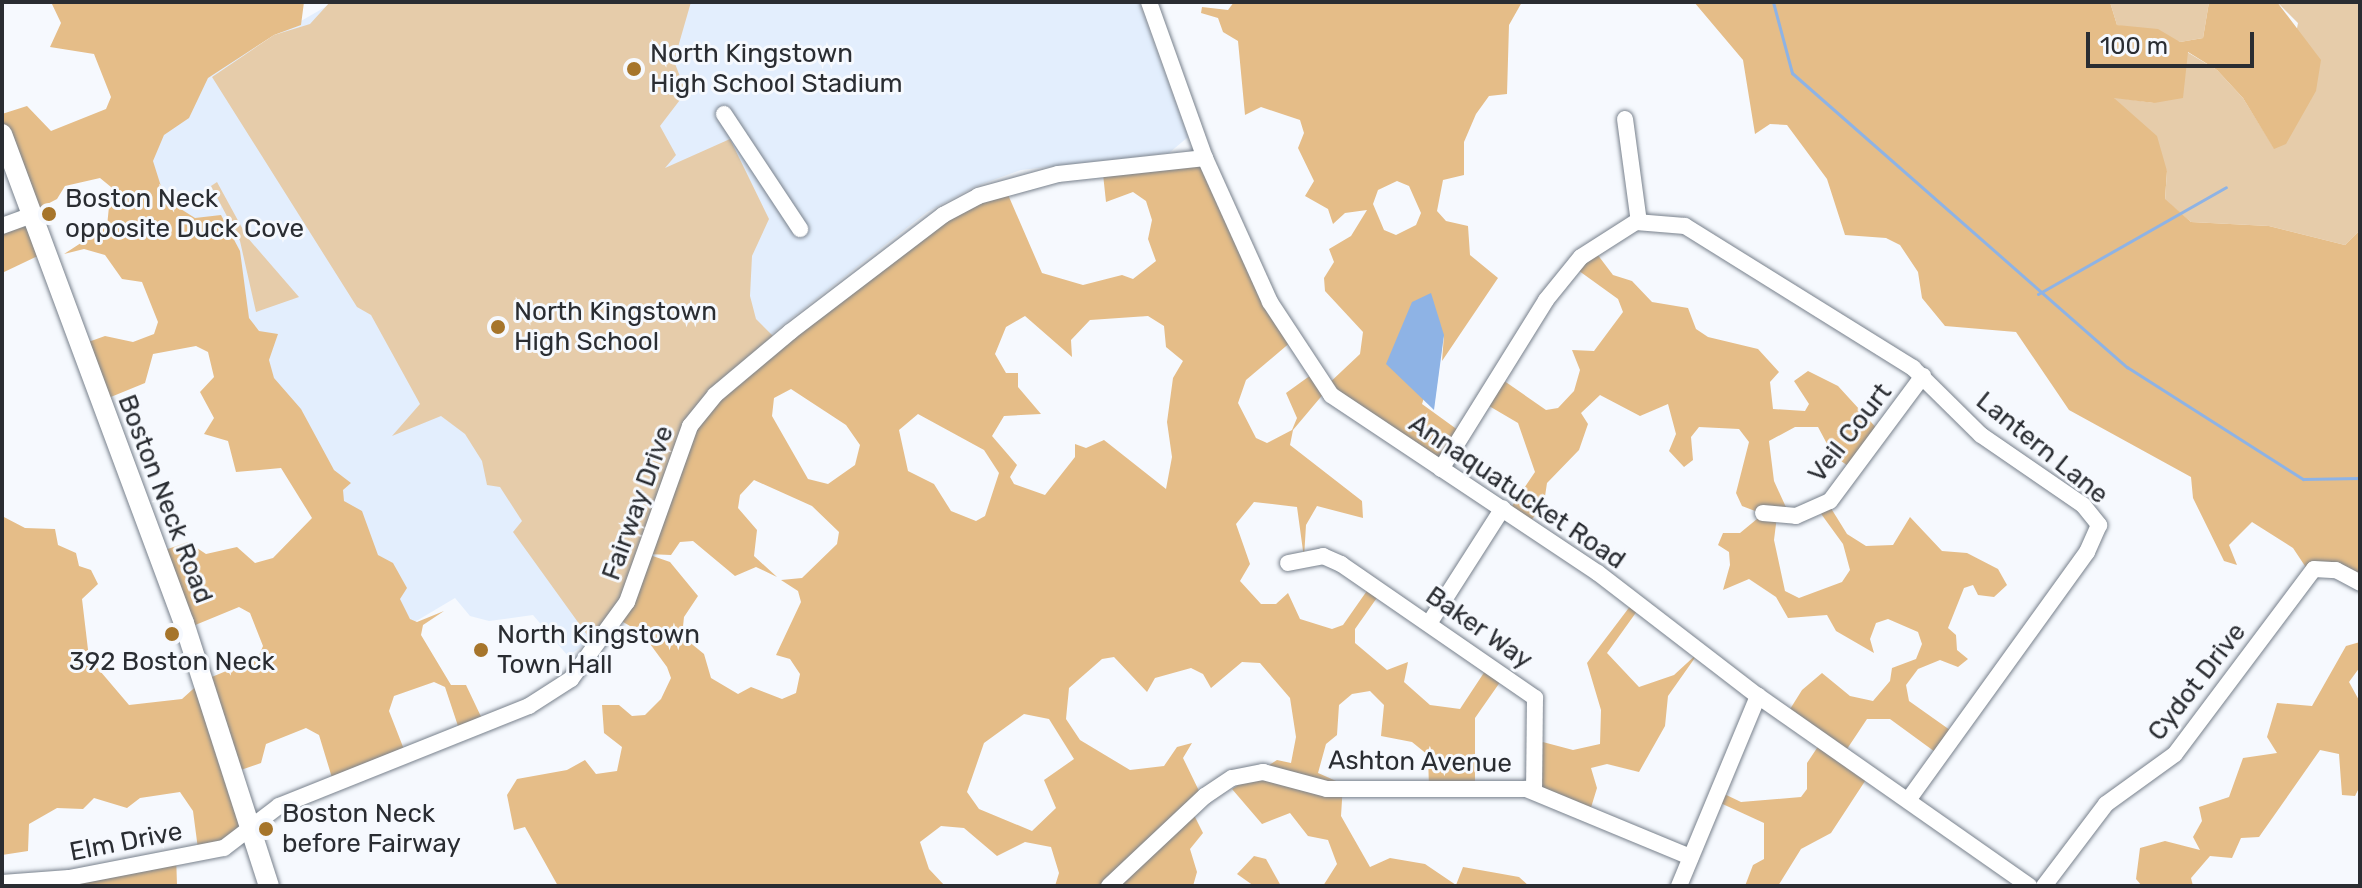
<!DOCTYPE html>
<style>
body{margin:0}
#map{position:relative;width:2362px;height:888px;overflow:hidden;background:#f6f9fe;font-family:Rubik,sans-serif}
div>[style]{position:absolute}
.built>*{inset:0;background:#e3eefd}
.green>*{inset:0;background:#e6ccaa}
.forest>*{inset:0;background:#e5bd88}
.water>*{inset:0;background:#8eb3e5}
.stream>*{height:3px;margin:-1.5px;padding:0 1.5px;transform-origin:1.5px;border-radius:1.5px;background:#8eb3e5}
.roads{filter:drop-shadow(0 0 2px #78818c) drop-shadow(0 0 2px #78818c)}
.minor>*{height:16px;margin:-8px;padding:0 8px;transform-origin:8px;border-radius:8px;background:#fff}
.major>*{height:20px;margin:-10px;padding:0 10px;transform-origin:10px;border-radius:10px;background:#fff}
.dots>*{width:22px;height:22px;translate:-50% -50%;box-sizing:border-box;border:4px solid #f6f9fe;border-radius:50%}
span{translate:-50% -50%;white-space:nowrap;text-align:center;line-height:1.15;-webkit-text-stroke:6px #f6f9fe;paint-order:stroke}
.poi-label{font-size:26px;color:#2a2d32}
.left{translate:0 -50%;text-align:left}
.street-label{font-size:26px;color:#2a2d32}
.frame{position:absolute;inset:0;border:4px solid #2a2d32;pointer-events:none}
.scale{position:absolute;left:2086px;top:32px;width:168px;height:36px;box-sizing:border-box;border:4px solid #2a2d32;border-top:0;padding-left:10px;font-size:24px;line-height:28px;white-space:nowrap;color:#2a2d32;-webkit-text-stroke:6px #f6f9fe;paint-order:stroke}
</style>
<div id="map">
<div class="built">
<div style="clip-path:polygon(334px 2px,1139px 2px,1188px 137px,1169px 153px,1021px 170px,974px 187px,927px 212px,696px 393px,593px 639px,568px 656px,533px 615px,489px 621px,470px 616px,455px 598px,413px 623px,91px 142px)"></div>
</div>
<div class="green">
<div style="clip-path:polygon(330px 2px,691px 2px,674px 61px,686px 92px,660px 126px,676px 155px,665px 168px,730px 139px,769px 219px,752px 256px,750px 296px,756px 319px,777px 340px,647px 550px,598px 650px,513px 532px,522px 521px,500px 487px,487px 485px,482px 461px,465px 434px,441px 416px,392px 436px,420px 404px,371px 315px,357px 307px,212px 77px,274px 35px,310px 24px)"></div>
<div style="clip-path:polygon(2110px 2px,2209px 2px,2203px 38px,2180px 42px,2117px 25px)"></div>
<div style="clip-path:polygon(2277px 2px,2360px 2px,2360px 230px,2345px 245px,2269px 226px,2191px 222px,2165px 200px,2167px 171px,2113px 97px,2154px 103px,2187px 52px,2217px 70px,2243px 98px,2274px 148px,2298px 23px)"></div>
<div style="clip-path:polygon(217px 182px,247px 237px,299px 297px,256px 312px,240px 241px,211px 186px)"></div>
</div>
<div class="forest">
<div style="clip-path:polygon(51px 2px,304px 2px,301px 25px,274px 35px,208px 78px,189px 118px,164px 135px,153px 161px,165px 199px,195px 218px,221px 215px,240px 251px,249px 318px,259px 331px,278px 334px,269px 360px,274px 378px,301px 409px,334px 470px,351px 483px,343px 490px,344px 501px,362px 511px,378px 555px,393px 563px,407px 588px,400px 599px,410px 619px,417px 622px,444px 611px,423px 625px,421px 635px,451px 685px,466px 685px,485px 725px,461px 735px,445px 687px,434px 682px,394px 696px,389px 711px,405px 752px,333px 781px,319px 735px,306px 728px,266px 744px,261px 763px,235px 772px,252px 834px,198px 849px,193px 811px,180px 792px,140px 798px,127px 808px,94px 798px,83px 809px,57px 808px,29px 824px,28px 851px,2px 855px,2px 516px,25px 528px,55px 529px,58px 545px,76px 553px,79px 566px,91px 570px,98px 584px,82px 599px,89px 658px,129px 705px,182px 699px,202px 681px,258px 658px,263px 646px,250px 613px,239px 607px,188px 628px,159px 552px,188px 542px,206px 554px,237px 547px,255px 563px,273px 558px,312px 518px,281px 468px,236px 472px,228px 441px,204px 434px,214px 418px,200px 392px,214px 377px,208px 352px,196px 346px,153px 354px,145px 383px,101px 401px,80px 345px,105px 336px,133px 342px,154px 334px,158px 322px,142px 282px,122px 279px,105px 255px,84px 249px,64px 254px,107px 226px,111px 187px,100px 178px,65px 186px,57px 199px,32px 212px,2px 135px,2px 114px,27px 106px,51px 131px,106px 109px,111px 97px,94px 54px,50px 47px,61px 23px)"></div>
<div style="clip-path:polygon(evenodd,1234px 2px,1522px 2px,1509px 25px,1507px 94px,1489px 96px,1476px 114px,1464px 142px,1464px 175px,1443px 180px,1437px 211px,1446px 221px,1468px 226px,1470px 255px,1498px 278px,1442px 361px,1444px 335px,1422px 404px,1462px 433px,1444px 466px,1325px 392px,1293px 430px,1290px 445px,1362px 501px,1363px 518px,1317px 506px,1306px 525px,1304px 558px,1297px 507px,1254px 502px,1236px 524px,1250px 564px,1240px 581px,1261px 604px,1276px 604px,1288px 593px,1300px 619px,1332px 629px,1343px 625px,1371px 585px,1381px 592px,1355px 629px,1355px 643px,1387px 670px,1408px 662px,1404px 682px,1430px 705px,1460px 709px,1489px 665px,1505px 675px,1475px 718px,1475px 786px,1429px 788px,1428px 755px,1412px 742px,1381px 736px,1384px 705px,1370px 691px,1352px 694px,1339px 705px,1337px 735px,1326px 744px,1318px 773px,1343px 784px,1341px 816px,1370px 867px,1390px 858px,1425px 864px,1456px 885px,1463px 867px,1519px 877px,1529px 886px,1323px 886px,1337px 864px,1328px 840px,1308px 836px,1290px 813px,1262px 824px,1232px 789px,1277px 760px,1291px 763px,1296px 737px,1290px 698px,1260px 663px,1242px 662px,1211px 688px,1203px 674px,1191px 668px,1155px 678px,1147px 692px,1114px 657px,1102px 659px,1069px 688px,1066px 719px,1080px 740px,1130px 770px,1164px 766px,1177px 747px,1192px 743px,1183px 758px,1202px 797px,1191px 809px,1203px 833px,1190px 849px,1197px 872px,1193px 886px,1055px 886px,1059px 873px,1051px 847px,1025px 842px,997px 856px,964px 828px,941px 826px,920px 842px,929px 869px,945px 886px,558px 886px,525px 827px,514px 830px,507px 795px,517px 779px,567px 770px,585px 760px,596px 774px,617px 771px,622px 747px,604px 733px,602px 705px,619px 705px,632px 716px,645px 715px,661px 699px,671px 678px,667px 667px,642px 633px,618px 619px,698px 417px,942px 216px,1006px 190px,1042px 273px,1083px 285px,1122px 275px,1133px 279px,1156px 261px,1148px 239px,1152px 220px,1146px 201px,1133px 192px,1106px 202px,1103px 174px,1203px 158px,1292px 341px,1246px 380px,1238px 403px,1256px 438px,1267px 443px,1292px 430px,1297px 418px,1286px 393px,1311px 375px,1325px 387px,1360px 354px,1363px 332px,1325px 291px,1324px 278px,1334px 262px,1329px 249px,1351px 236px,1367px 210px,1345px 213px,1333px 224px,1328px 209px,1305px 196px,1314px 181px,1298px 148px,1304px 133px,1300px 120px,1261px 107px,1245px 115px,1238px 41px,1223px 32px,1218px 18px,1201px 13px,1202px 7px,1228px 10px,1234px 2px,1397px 181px,1409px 186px,1421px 213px,1416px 225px,1396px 235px,1384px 230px,1373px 204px,1378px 190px,1397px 181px,1234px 2px,1025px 316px,1072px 357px,1071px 340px,1090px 320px,1148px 316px,1164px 326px,1166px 347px,1183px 361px,1173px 378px,1167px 422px,1172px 457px,1166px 489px,1104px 440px,1086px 448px,1075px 444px,1075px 457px,1045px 495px,1014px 484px,1010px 477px,1017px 465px,992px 436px,1004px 416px,1041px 414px,1018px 387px,1018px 373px,1006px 373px,995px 354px,1006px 327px,1025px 316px,1234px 2px,791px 389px,846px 425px,860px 445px,855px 465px,828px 484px,808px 479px,772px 416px,774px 398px,791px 389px,1234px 2px,918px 414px,984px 450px,999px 473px,985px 516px,976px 521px,951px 511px,934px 484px,908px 471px,899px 430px,918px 414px,1234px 2px,754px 480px,812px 506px,839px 532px,837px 544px,802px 578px,781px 580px,798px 591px,801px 602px,776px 655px,790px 659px,800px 674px,796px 693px,782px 699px,751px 687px,738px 694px,711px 678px,704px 654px,682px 636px,684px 617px,698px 596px,670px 562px,647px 554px,671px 555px,680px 542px,693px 541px,735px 576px,756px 567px,777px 577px,754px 556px,757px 530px,738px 508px,740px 495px,754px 480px,1234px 2px,1024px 714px,1049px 719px,1074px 759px,1044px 780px,1056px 808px,1032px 831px,979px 809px,967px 792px,984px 743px,1024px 714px)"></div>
<div style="clip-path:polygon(1694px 2px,2110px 2px,2117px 25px,2158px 29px,2180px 42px,2203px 38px,2209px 2px,2277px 2px,2321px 60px,2316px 91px,2286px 144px,2274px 149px,2243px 98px,2217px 70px,2188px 52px,2183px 98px,2154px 103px,2114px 98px,2157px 136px,2167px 171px,2165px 199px,2191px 222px,2269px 226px,2345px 245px,2360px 230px,2360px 583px,2309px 572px,2293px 548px,2252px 522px,2229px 545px,2237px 565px,2224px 561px,2193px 498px,2191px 477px,2069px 410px,2016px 332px,1945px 326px,1922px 298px,1918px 272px,1900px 245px,1886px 238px,1845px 235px,1827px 179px,1787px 125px,1770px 124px,1755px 134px,1743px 60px)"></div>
<div style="clip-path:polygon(28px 218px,44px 253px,2px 273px,2px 227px)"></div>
<div style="clip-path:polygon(1594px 250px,1613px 275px,1632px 281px,1652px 302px,1688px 308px,1696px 329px,1708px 337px,1758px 349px,1779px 372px,1770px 382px,1773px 409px,1805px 411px,1809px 404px,1794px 381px,1808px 371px,1838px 386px,1881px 433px,1852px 469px,1833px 455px,1818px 427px,1795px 427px,1769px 441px,1774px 481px,1790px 516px,1777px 516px,1774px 540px,1785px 591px,1799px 598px,1842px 582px,1850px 570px,1843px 544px,1819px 511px,1829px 505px,1847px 534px,1866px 546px,1893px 545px,1910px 517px,1942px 551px,1967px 553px,1998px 569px,2007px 585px,1994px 597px,1978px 595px,1973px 585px,1964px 588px,1948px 628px,1956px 635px,1957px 650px,1968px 659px,1958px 667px,1940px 660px,1918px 669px,1906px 685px,1909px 701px,1957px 735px,1942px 757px,1890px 719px,1867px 719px,1843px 755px,1869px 775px,1831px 833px,1801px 849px,1778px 886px,1745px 886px,1753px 865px,1764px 859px,1764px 823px,1716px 801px,1718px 791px,1741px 802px,1801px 797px,1807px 789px,1807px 763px,1821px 742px,1787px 714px,1802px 690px,1822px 673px,1850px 696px,1873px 701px,1890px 681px,1892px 668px,1916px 659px,1922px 644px,1918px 632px,1888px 619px,1876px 623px,1870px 639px,1874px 653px,1836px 631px,1827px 615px,1788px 618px,1776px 597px,1749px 579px,1723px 590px,1730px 565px,1729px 552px,1718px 545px,1723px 533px,1740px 533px,1763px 514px,1742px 506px,1736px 493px,1749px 442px,1739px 429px,1699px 427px,1691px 437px,1693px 460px,1684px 467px,1669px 451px,1676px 434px,1668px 404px,1640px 416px,1600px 395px,1581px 413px,1588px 424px,1579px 450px,1547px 483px,1544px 503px,1528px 525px,1508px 512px,1535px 472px,1518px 423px,1484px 403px,1500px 378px,1546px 410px,1558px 408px,1574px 391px,1580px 370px,1572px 350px,1594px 351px,1623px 312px,1618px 299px,1575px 268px)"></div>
<div style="clip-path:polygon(1631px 605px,1640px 607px,1607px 653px,1639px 687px,1674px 675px,1699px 652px,1668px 696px,1665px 726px,1639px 772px,1607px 764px,1591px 768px,1597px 788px,1589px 814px,1541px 796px,1539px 741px,1573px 750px,1600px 744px,1601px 710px,1587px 663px)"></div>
<div style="clip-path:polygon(2360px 642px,2360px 667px,2349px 682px,2360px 702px,2360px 786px,2355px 796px,2342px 795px,2339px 754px,2320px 750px,2259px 837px,2241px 838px,2232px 858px,2210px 856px,2191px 878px,2193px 886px,2142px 886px,2136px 879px,2140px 848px,2165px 841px,2200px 850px,2193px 837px,2202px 821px,2199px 807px,2229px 797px,2243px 758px,2277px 753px,2267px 737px,2277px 703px,2312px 706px,2346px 646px)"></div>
<div style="clip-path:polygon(176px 854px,177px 886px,72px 886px,72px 877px)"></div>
<div style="clip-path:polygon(1254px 856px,1266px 859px,1281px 886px,1254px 886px,1237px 874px)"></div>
</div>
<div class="water">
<div style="clip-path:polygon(1431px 293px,1444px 335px,1434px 410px,1386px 364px,1412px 302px)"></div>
</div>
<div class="stream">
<div style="left:1773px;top:2px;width:73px;rotate:75deg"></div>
<div style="left:1792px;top:73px;width:446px;rotate:41.3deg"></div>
<div style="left:2127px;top:367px;width:209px;rotate:32.5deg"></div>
<div style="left:2303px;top:479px;width:57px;rotate:-1deg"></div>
<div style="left:2038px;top:294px;width:216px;rotate:-29.6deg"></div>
</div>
<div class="roads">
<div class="minor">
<div style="left:1149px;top:2px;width:166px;rotate:70.3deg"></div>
<div style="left:1205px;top:158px;width:158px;rotate:65.7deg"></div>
<div style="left:1270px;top:302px;width:111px;rotate:56.7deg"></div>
<div style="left:1331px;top:395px;width:321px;rotate:33.7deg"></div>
<div style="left:1598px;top:573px;width:202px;rotate:37.6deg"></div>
<div style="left:1758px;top:696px;width:331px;rotate:35deg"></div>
<div style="left:724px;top:114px;width:138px;rotate:56.5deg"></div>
<div style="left:1625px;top:119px;width:104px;rotate:82.3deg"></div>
<div style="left:2px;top:226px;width:32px;rotate:-20deg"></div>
<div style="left:1441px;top:469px;width:199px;rotate:-58.1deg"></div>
<div style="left:1546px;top:300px;width:55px;rotate:-50.9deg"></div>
<div style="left:1581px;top:257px;width:65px;rotate:-32.5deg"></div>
<div style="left:1636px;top:222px;width:49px;rotate:4.7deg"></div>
<div style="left:1685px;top:226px;width:269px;rotate:31.9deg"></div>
<div style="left:1913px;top:368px;width:95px;rotate:44.6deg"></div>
<div style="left:1981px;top:435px;width:124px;rotate:34.5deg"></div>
<div style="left:2083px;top:505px;width:26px;rotate:51deg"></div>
<div style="left:2099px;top:525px;width:30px;rotate:114deg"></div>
<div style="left:2087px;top:552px;width:304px;rotate:125.8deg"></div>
<div style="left:1763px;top:513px;width:33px;rotate:5deg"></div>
<div style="left:1796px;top:516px;width:37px;rotate:-24deg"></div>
<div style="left:1830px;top:501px;width:156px;rotate:-53.4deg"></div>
<div style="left:1288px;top:563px;width:36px;rotate:-11deg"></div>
<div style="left:1323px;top:556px;width:20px;rotate:24deg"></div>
<div style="left:1341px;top:564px;width:236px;rotate:34.6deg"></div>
<div style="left:1535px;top:698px;width:93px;rotate:90.6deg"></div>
<div style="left:1430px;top:622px;width:135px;rotate:-57.4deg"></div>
<div style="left:2px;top:883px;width:67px;rotate:-4.3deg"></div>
<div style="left:69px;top:878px;width:158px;rotate:-11deg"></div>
<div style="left:224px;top:848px;width:69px;rotate:-37.4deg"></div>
<div style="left:279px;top:806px;width:269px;rotate:-21.8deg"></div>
<div style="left:529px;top:706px;width:50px;rotate:-32.7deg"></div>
<div style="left:571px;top:679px;width:95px;rotate:-54deg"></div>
<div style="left:627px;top:602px;width:187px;rotate:-70.3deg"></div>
<div style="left:690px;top:426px;width:40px;rotate:-51deg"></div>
<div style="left:715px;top:395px;width:98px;rotate:-40deg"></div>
<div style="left:790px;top:332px;width:193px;rotate:-37.4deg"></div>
<div style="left:943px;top:215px;width:40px;rotate:-28deg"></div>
<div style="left:978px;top:196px;width:83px;rotate:-15.4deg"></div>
<div style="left:1058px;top:174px;width:148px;rotate:-6.2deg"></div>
<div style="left:1109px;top:886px;width:132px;rotate:-43.2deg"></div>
<div style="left:1205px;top:796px;width:32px;rotate:-34deg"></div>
<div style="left:1232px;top:778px;width:32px;rotate:-11deg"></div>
<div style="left:1263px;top:772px;width:66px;rotate:14.9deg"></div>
<div style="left:1327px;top:789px;width:199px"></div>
<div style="left:1526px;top:789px;width:178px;rotate:22.5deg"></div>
<div style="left:1679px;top:886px;width:206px;rotate:-67.4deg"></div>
<div style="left:2044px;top:886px;width:103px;rotate:-52.9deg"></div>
<div style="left:2106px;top:804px;width:85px;rotate:-35.9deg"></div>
<div style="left:2175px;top:754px;width:231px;rotate:-53.1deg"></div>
<div style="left:2314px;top:569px;width:22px;rotate:3deg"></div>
<div style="left:2336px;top:570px;width:27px;rotate:28deg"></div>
</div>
<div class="major">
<div style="left:2px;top:134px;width:522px;rotate:69.59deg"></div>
<div style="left:184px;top:623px;width:276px;rotate:72.1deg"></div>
</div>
</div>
<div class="dots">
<div style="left:634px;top:69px;background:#a6752b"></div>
<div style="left:49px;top:214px;background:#a6752b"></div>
<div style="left:498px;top:327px;background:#a6752b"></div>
<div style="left:172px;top:634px;background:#a6752b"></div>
<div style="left:481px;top:650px;background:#a6752b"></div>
<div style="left:266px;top:829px;background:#a6752b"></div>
</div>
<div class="poi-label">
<span class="left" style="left:650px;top:69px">North Kingstown<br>High School Stadium</span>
<span class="left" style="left:65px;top:214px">Boston Neck<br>opposite Duck Cove</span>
<span class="left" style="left:514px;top:327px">North Kingstown<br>High School</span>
<span class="left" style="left:497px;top:650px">North Kingstown<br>Town Hall</span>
<span style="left:172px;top:662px">392 Boston Neck</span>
<span class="left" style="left:282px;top:829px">Boston Neck<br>before Fairway</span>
</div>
<div class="street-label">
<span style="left:1850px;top:433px;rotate:-52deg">Veil Court</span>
<span style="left:2042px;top:448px;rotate:39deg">Lantern Lane</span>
<span style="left:1517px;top:492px;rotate:34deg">Annaquatucket Road</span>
<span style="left:165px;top:499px;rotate:69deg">Boston Neck Road</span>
<span style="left:638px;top:503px;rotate:-70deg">Fairway Drive</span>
<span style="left:1479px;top:628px;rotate:35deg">Baker Way</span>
<span style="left:2197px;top:682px;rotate:-52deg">Cydot Drive</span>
<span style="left:1420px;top:762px;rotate:1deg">Ashton Avenue</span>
<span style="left:126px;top:842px;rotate:-11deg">Elm Drive</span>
</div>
<div class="frame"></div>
<div class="scale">100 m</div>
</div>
